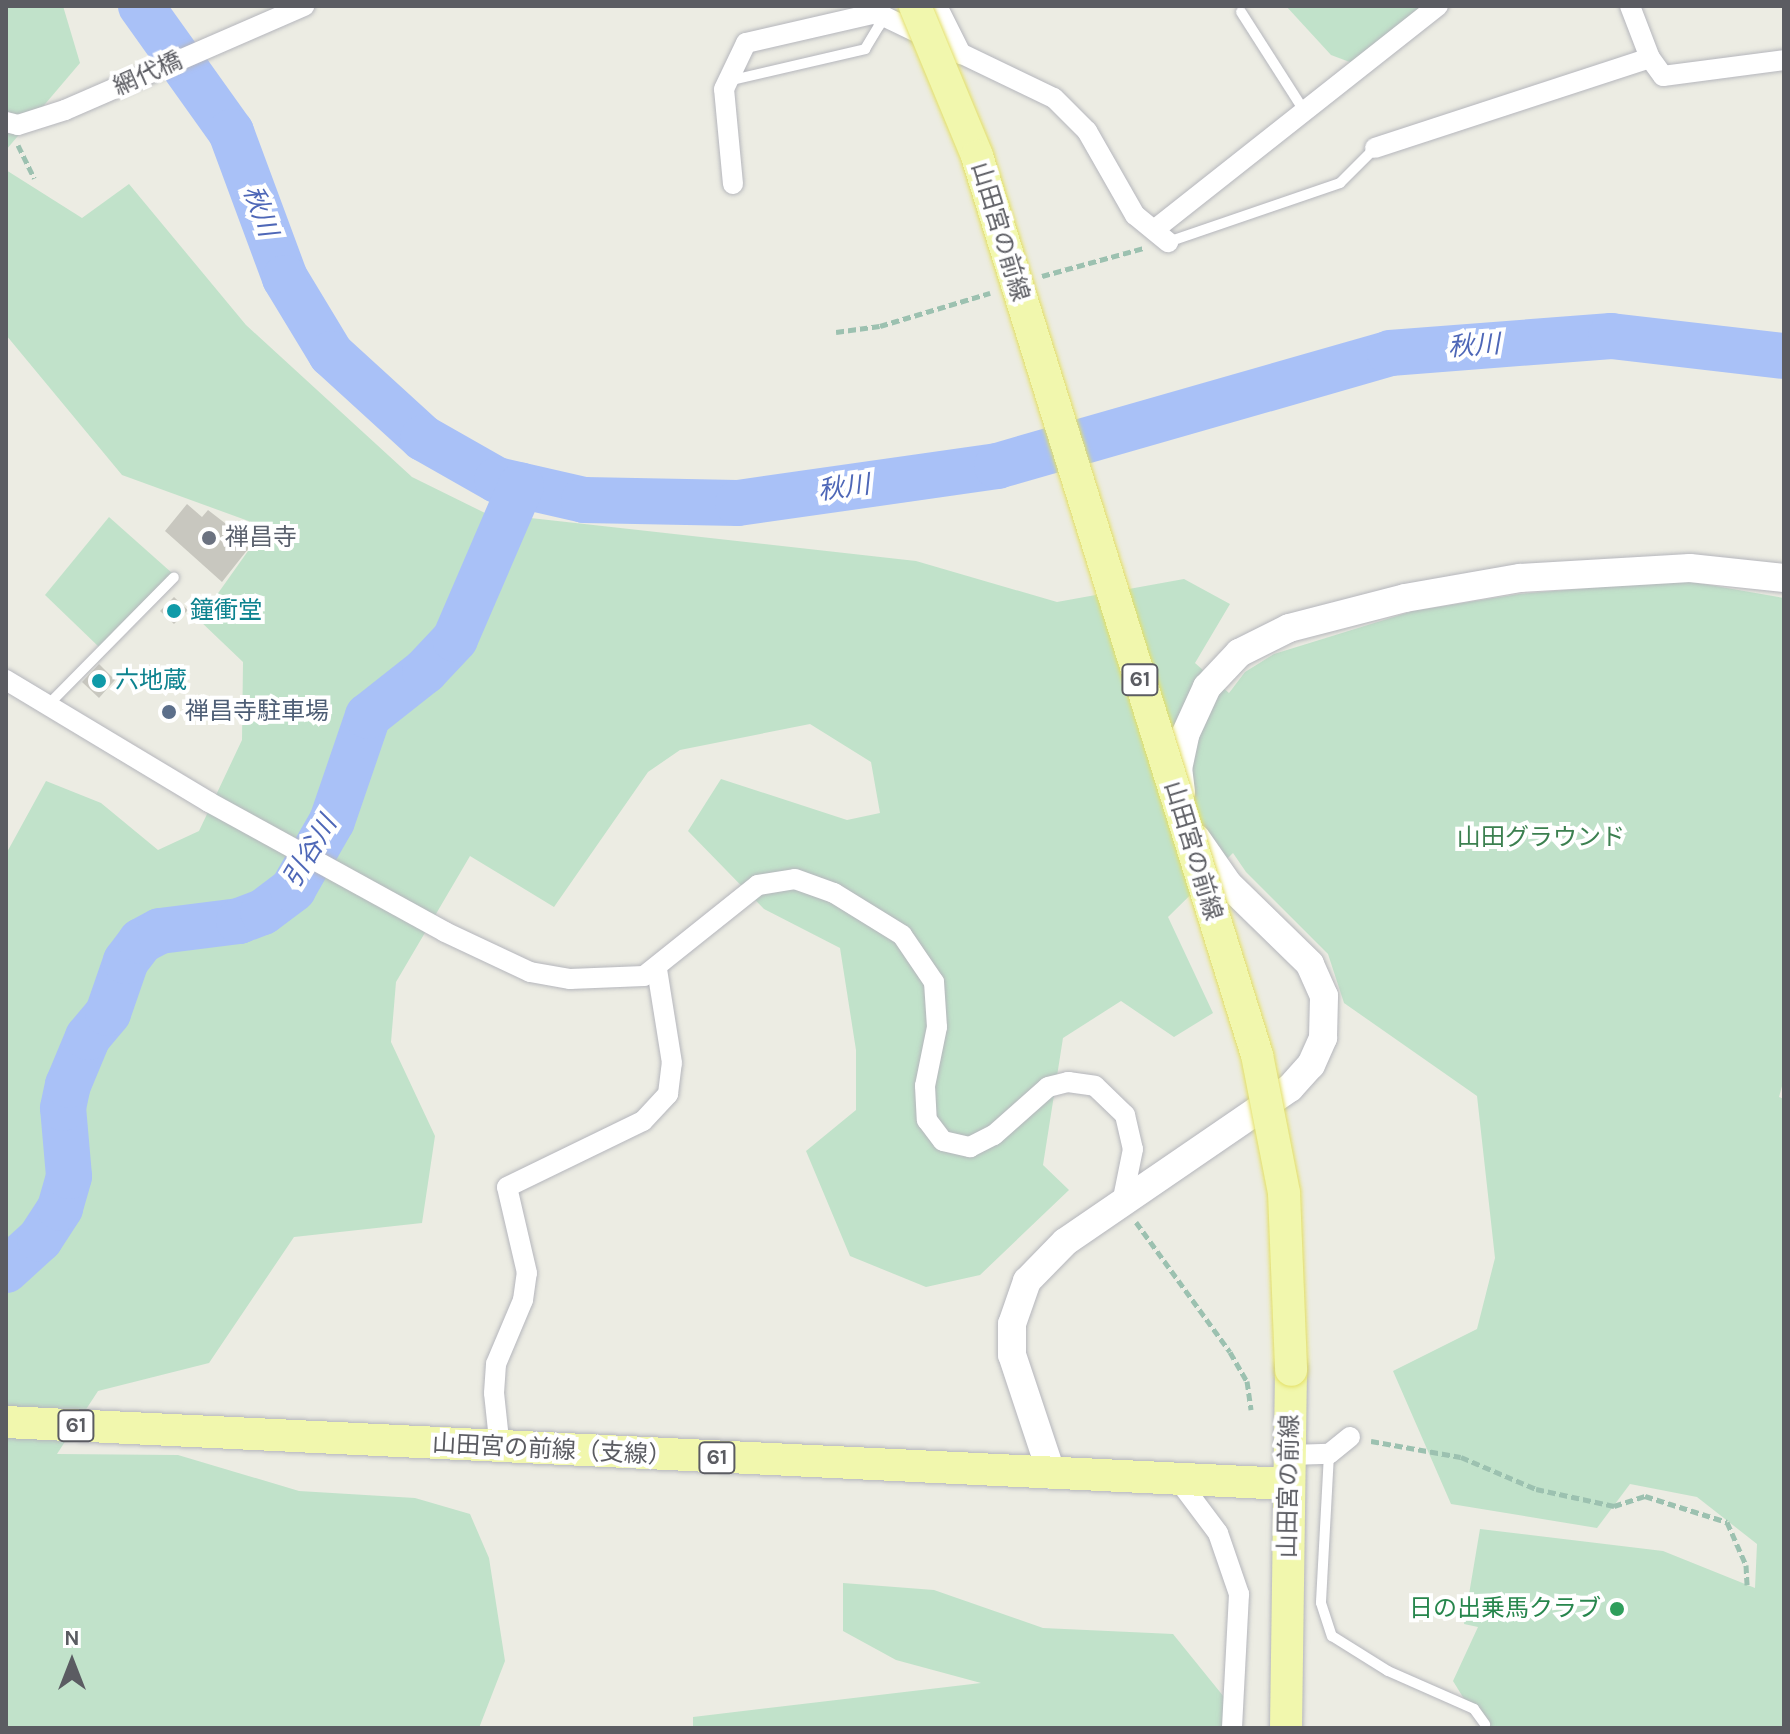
<!DOCTYPE html>
<meta charset="utf-8">
<style>
body{margin:0}
#map{position:relative;width:1790px;height:1734px;overflow:hidden;background:#ecece3;font-family:Karla,"Noto Sans JP",sans-serif}
div>[style]{position:absolute}
.green>*{inset:0;background:#c1e2ca}
.river>*{height:46px;margin:-23px;padding:0 23px;transform-origin:23px;border-radius:23px;background:#a9c1f7}
.building>*{inset:0;background:#c8c7bf}
.path>*{height:5px;margin-top:-2.5px;transform-origin:0;background:repeating-linear-gradient(90deg,#9cc1b0 0 8px,transparent 0 12px)}
.roads{filter:drop-shadow(0 0 2px #b5b6bc) drop-shadow(0 0 2px #b5b6bc)}
.lane>*{height:10px;margin:-5px;padding:0 5px;transform-origin:5px;border-radius:5px;background:#fff}
.street>*{height:20px;margin:-10px;padding:0 10px;transform-origin:10px;border-radius:10px;background:#fff}
.secondary>*{height:28px;margin:-14px;padding:0 14px;transform-origin:14px;border-radius:14px;background:#fff}
.primary>*{height:32px;margin:-16px;padding:0 16px;transform-origin:16px;border-radius:16px;background:#f1f7ad}
.bridges{filter:drop-shadow(0 0 2px #e4e065) drop-shadow(0 0 2px #e4e065)}
.primary-bridge>*{height:32px;margin:-16px;padding:0 16px;transform-origin:16px;border-radius:16px;background:#f1f7ad}
.dots>*{width:22px;height:22px;translate:-50% -50%;box-sizing:border-box;border:4px solid #fff;border-radius:50%}
span{translate:-50% -50%;white-space:nowrap;text-align:center;line-height:1.15;-webkit-text-stroke:8px #fff;paint-order:stroke}
.shield-label span{padding:2px 6px;background:#fff;border:2px solid;border-radius:6px;-webkit-text-stroke-width:0}
.shield-label{font-size:22px;color:#5b5c62;font-weight:700}
.street-label{font-size:24px;color:#5b5c62}
.worship-label{font-size:24px;color:#5b616d}
.left{translate:0 -50%;text-align:left}
.culture-label{font-size:24px;color:#0d838f}
.service-label{font-size:24px;color:#4e5e75}
.park-label{font-size:24px;color:#3c8050}
.leisure-label{font-size:24px;color:#27864d}
.right{translate:-100% -50%;text-align:right}
.water-label{font-size:26px;color:#4e67b7;font-style:italic}
.frame{position:absolute;inset:0;border:8px solid #5b5c62;pointer-events:none}
.north{position:absolute;left:32px;top:1622px;width:80px;height:80px;-webkit-text-stroke:6px #fff;paint-order:stroke;rotate:0deg;font-size:22px;font-weight:700;line-height:32px;text-align:center;color:#5b5c62}
.north::after{content:'';display:block;margin:auto;width:28px;height:36px;background:#5b5c62;clip-path:polygon(50% 0,100% 100%,50% 72%,0 100%)}
</style>
<div id="map">
<div class="green">
<div style="clip-path:polygon(6px 6px,63px 6px,80px 63px,6px 150px)"></div>
<div style="clip-path:polygon(1286px 6px,1424px 6px,1355px 64px,1331px 55px)"></div>
<div style="clip-path:polygon(6px 170px,82px 218px,129px 184px,246px 325px,412px 477px,485px 513px,916px 561px,1057px 602px,1184px 579px,1230px 604px,1195px 663px,1229px 693px,1245px 672px,1274px 654px,1413px 611px,1519px 594px,1681px 580px,1784px 598px,1784px 1079px,1779px 1097px,1784px 1099px,1784px 1728px,1482px 1728px,1453px 1681px,1478px 1627px,1464px 1624px,1480px 1529px,1663px 1551px,1755px 1588px,1757px 1544px,1697px 1497px,1630px 1484px,1597px 1528px,1451px 1504px,1393px 1371px,1477px 1329px,1495px 1258px,1477px 1096px,1344px 1003px,1328px 954px,1246px 872px,1233px 853px,1168px 917px,1213px 1013px,1174px 1037px,1121px 1001px,1063px 1038px,1043px 1165px,1069px 1190px,980px 1275px,926px 1287px,850px 1256px,806px 1151px,856px 1110px,856px 1050px,840px 948px,764px 909px,688px 831px,721px 779px,847px 820px,880px 813px,871px 762px,810px 724px,680px 750px,648px 772px,554px 907px,470px 856px,396px 982px,391px 1042px,435px 1136px,422px 1223px,294px 1237px,209px 1363px,98px 1391px,57px 1454px,178px 1455px,299px 1491px,415px 1498px,470px 1514px,489px 1558px,505px 1661px,479px 1728px,6px 1728px,6px 854px,46px 781px,101px 803px,158px 850px,199px 831px,242px 740px,243px 662px,199px 620px,265px 527px,122px 475px,6px 335px)"></div>
<div style="clip-path:polygon(109px 517px,172px 573px,99px 647px,45px 595px)"></div>
<div style="clip-path:polygon(843px 1583px,934px 1590px,1043px 1628px,1173px 1634px,1224px 1697px,1226px 1728px,693px 1728px,693px 1717px,981px 1683px,896px 1660px,843px 1631px)"></div>
</div>
<div class="river">
<div style="left:141px;top:6px;width:155px;rotate:54.5deg"></div>
<div style="left:231px;top:132px;width:156px;rotate:69.7deg"></div>
<div style="left:285px;top:278px;width:89px;rotate:58.8deg"></div>
<div style="left:331px;top:354px;width:125px;rotate:42.4deg"></div>
<div style="left:423px;top:438px;width:85px;rotate:29.6deg"></div>
<div style="left:497px;top:480px;width:89px;rotate:12.9deg"></div>
<div style="left:584px;top:500px;width:154px;rotate:1.1deg"></div>
<div style="left:738px;top:503px;width:262px;rotate:-8.1deg"></div>
<div style="left:997px;top:466px;width:409px;rotate:-16deg"></div>
<div style="left:1390px;top:353px;width:222px;rotate:-4.4deg"></div>
<div style="left:1611px;top:336px;width:174px;rotate:6.6deg"></div>
<div style="left:6px;top:1270px;width:46px;rotate:-42.4deg"></div>
<div style="left:40px;top:1239px;width:37px;rotate:-57deg"></div>
<div style="left:60px;top:1208px;width:33px;rotate:-74deg"></div>
<div style="left:69px;top:1176px;width:68px;rotate:-95deg"></div>
<div style="left:63px;top:1108px;width:24px;rotate:-78deg"></div>
<div style="left:68px;top:1085px;width:52px;rotate:-67.4deg"></div>
<div style="left:88px;top:1037px;width:31px;rotate:-50deg"></div>
<div style="left:108px;top:1013px;width:55px;rotate:-70.9deg"></div>
<div style="left:126px;top:961px;width:25px;rotate:-53deg"></div>
<div style="left:141px;top:941px;width:21px;rotate:-28deg"></div>
<div style="left:160px;top:931px;width:80px;rotate:-7.2deg"></div>
<div style="left:239px;top:921px;width:26px;rotate:-21deg"></div>
<div style="left:263px;top:912px;width:38px;rotate:-37deg"></div>
<div style="left:293px;top:889px;width:78px;rotate:-60.2deg"></div>
<div style="left:332px;top:821px;width:111px;rotate:-71.1deg"></div>
<div style="left:368px;top:716px;width:73px;rotate:-38.3deg"></div>
<div style="left:425px;top:671px;width:44px;rotate:-46.8deg"></div>
<div style="left:455px;top:639px;width:167px;rotate:-66.7deg"></div>
</div>
<div class="building">
<div style="clip-path:polygon(187px 504px,202px 517px,208px 510px,252px 544px,222px 582px,165px 531px)"></div>
<div style="clip-path:polygon(174px 597px,188px 610px,174px 624px,160px 611px)"></div>
<div style="clip-path:polygon(99px 664px,115px 680px,99px 698px,82px 682px)"></div>
</div>
<div class="path">
<div style="left:18px;top:145px;width:37px;rotate:64deg"></div>
<div style="left:1042px;top:276px;width:106px;rotate:-15.4deg"></div>
<div style="left:836px;top:332px;width:44px;rotate:-7.8deg"></div>
<div style="left:880px;top:326px;width:115px;rotate:-16.7deg"></div>
<div style="left:1136px;top:1222px;width:160px;rotate:54.1deg"></div>
<div style="left:1230px;top:1352px;width:34px;rotate:60deg"></div>
<div style="left:1247px;top:1381px;width:29px;rotate:82deg"></div>
<div style="left:1371px;top:1441px;width:91px;rotate:10.1deg"></div>
<div style="left:1461px;top:1457px;width:82px;rotate:23.1deg"></div>
<div style="left:1536px;top:1489px;width:80px;rotate:12.3deg"></div>
<div style="left:1614px;top:1506px;width:33px;rotate:-18deg"></div>
<div style="left:1645px;top:1496px;width:86px;rotate:17.6deg"></div>
<div style="left:1727px;top:1522px;width:47px;rotate:66.2deg"></div>
<div style="left:1746px;top:1565px;width:20px;rotate:87deg"></div>
</div>
<div class="roads">
<div class="lane">
<div style="left:1241px;top:12px;width:119px;rotate:57.4deg"></div>
<div style="left:728px;top:81px;width:141px;rotate:-13.1deg"></div>
<div style="left:865px;top:49px;width:27px;rotate:-59deg"></div>
<div style="left:879px;top:26px;width:11px;rotate:-100deg"></div>
<div style="left:1168px;top:242px;width:182px;rotate:-18.9deg"></div>
<div style="left:1340px;top:183px;width:49px;rotate:-45deg"></div>
<div style="left:46px;top:707px;width:182px;rotate:-45.4deg"></div>
<div style="left:1329px;top:1454px;width:149px;rotate:93.1deg"></div>
<div style="left:1321px;top:1603px;width:35px;rotate:72deg"></div>
<div style="left:1332px;top:1636px;width:66px;rotate:32deg"></div>
<div style="left:1388px;top:1671px;width:94px;rotate:23.8deg"></div>
<div style="left:1474px;top:1709px;width:19px;rotate:54deg"></div>
</div>
<div class="street">
<div style="left:937px;top:6px;width:54px;rotate:63.4deg"></div>
<div style="left:1630px;top:6px;width:56px;rotate:69deg"></div>
<div style="left:1650px;top:58px;width:22px;rotate:54deg"></div>
<div style="left:1663px;top:76px;width:122px;rotate:-7.5deg"></div>
<div style="left:6px;top:122px;width:12px;rotate:14deg"></div>
<div style="left:18px;top:125px;width:49px;rotate:-17.7deg"></div>
<div style="left:65px;top:110px;width:261px;rotate:-23.5deg"></div>
<div style="left:1375px;top:148px;width:289px;rotate:-18.1deg"></div>
<div style="left:733px;top:184px;width:95px;rotate:-95.4deg"></div>
<div style="left:724px;top:89px;width:51px;rotate:-64.4deg"></div>
<div style="left:746px;top:43px;width:134px;rotate:-12.9deg"></div>
<div style="left:877px;top:13px;width:196px;rotate:25.7deg"></div>
<div style="left:1054px;top:98px;width:47px;rotate:45deg"></div>
<div style="left:1087px;top:131px;width:97px;rotate:60.3deg"></div>
<div style="left:1135px;top:215px;width:43px;rotate:39.3deg"></div>
<div style="left:1154px;top:230px;width:362px;rotate:-38.3deg"></div>
<div style="left:6px;top:680px;width:237px;rotate:31deg"></div>
<div style="left:209px;top:802px;width:269px;rotate:28.8deg"></div>
<div style="left:445px;top:932px;width:94px;rotate:25.2deg"></div>
<div style="left:530px;top:972px;width:41px;rotate:9.9deg"></div>
<div style="left:570px;top:979px;width:74px;rotate:-2.3deg"></div>
<div style="left:644px;top:976px;width:146px;rotate:-38.6deg"></div>
<div style="left:758px;top:885px;width:37px;rotate:-9deg"></div>
<div style="left:795px;top:879px;width:41px;rotate:19.7deg"></div>
<div style="left:834px;top:893px;width:80px;rotate:31.7deg"></div>
<div style="left:902px;top:935px;width:57px;rotate:55.8deg"></div>
<div style="left:934px;top:982px;width:45px;rotate:86.2deg"></div>
<div style="left:937px;top:1027px;width:60px;rotate:101.5deg"></div>
<div style="left:925px;top:1086px;width:34px;rotate:87deg"></div>
<div style="left:927px;top:1120px;width:26px;rotate:53deg"></div>
<div style="left:943px;top:1141px;width:28px;rotate:13deg"></div>
<div style="left:970px;top:1147px;width:27px;rotate:-27deg"></div>
<div style="left:994px;top:1135px;width:72px;rotate:-41.6deg"></div>
<div style="left:1048px;top:1087px;width:21px;rotate:-14deg"></div>
<div style="left:1068px;top:1082px;width:27px;rotate:8deg"></div>
<div style="left:1095px;top:1086px;width:42px;rotate:44deg"></div>
<div style="left:1125px;top:1115px;width:35px;rotate:77deg"></div>
<div style="left:1133px;top:1149px;width:55px;rotate:101.5deg"></div>
<div style="left:500px;top:1449px;width:56px;rotate:-96.1deg"></div>
<div style="left:494px;top:1393px;width:29px;rotate:-86deg"></div>
<div style="left:496px;top:1364px;width:69px;rotate:-67.1deg"></div>
<div style="left:523px;top:1300px;width:27px;rotate:-82deg"></div>
<div style="left:527px;top:1273px;width:88px;rotate:-103.1deg"></div>
<div style="left:507px;top:1187px;width:151px;rotate:-25.9deg"></div>
<div style="left:643px;top:1121px;width:37px;rotate:-47deg"></div>
<div style="left:668px;top:1094px;width:31px;rotate:-83deg"></div>
<div style="left:672px;top:1063px;width:95px;rotate:-99.1deg"></div>
<div style="left:1291px;top:1455px;width:38px;rotate:-2deg"></div>
<div style="left:1329px;top:1454px;width:27px;rotate:-39deg"></div>
<div style="left:1179px;top:1481px;width:65px;rotate:53.1deg"></div>
<div style="left:1218px;top:1533px;width:65px;rotate:71deg"></div>
<div style="left:1239px;top:1594px;width:134px;rotate:93deg"></div>
</div>
<div class="secondary">
<div style="left:1181px;top:792px;width:23px;rotate:-97deg"></div>
<div style="left:1178px;top:769px;width:35px;rotate:-78deg"></div>
<div style="left:1185px;top:735px;width:53px;rotate:-65.4deg"></div>
<div style="left:1207px;top:687px;width:47px;rotate:-46.7deg"></div>
<div style="left:1239px;top:653px;width:56px;rotate:-26.6deg"></div>
<div style="left:1289px;top:628px;width:120px;rotate:-14.5deg"></div>
<div style="left:1405px;top:598px;width:117px;rotate:-9.9deg"></div>
<div style="left:1520px;top:578px;width:170px;rotate:-3.4deg"></div>
<div style="left:1690px;top:568px;width:95px;rotate:6.1deg"></div>
<div style="left:1052px;top:1475px;width:126px;rotate:-108.4deg"></div>
<div style="left:1012px;top:1355px;width:31px;rotate:-90deg"></div>
<div style="left:1012px;top:1324px;width:46px;rotate:-70.8deg"></div>
<div style="left:1027px;top:1281px;width:54px;rotate:-45.7deg"></div>
<div style="left:1065px;top:1242px;width:273px;rotate:-34.4deg"></div>
<div style="left:1290px;top:1088px;width:31px;rotate:-48deg"></div>
<div style="left:1311px;top:1065px;width:30px;rotate:-66deg"></div>
<div style="left:1323px;top:1038px;width:42px;rotate:-88.6deg"></div>
<div style="left:1324px;top:996px;width:35px;rotate:-114deg"></div>
<div style="left:1310px;top:964px;width:115px;rotate:-135.7deg"></div>
<div style="left:1228px;top:884px;width:56px;rotate:-124.8deg"></div>
</div>
<div class="primary">
<div style="left:6px;top:1422px;width:1284px;rotate:2.77deg"></div>
<div style="left:1286px;top:1728px;width:358px;rotate:-89.2deg"></div>
</div>
</div>
<div class="bridges">
<div class="primary-bridge">
<div style="left:915px;top:6px;width:162px;rotate:67.5deg"></div>
<div style="left:977px;top:156px;width:942px;rotate:72.7deg"></div>
<div style="left:1257px;top:1055px;width:141px;rotate:78.9deg"></div>
<div style="left:1284px;top:1193px;width:177px;rotate:87.7deg"></div>
</div>
</div>
<div class="dots">
<div style="left:209px;top:538px;background:#6b7280"></div>
<div style="left:174px;top:611px;background:#0f9aa8"></div>
<div style="left:99px;top:681px;background:#0f9aa8"></div>
<div style="left:169px;top:712px;background:#5c6f8a"></div>
<div style="left:1617px;top:1609px;background:#2e9e5b"></div>
</div>
<div class="shield-label">
<span style="left:1140px;top:680px">61</span>
<span style="left:76px;top:1426px">61</span>
<span style="left:717px;top:1458px">61</span>
</div>
<div class="street-label">
<span style="left:148px;top:74px;rotate:-24deg">網代橋</span>
<span style="left:1000px;top:232px;rotate:73deg">山田宮の前線</span>
<span style="left:1193px;top:851px;rotate:73deg">山田宮の前線</span>
<span style="left:552px;top:1450px;rotate:3deg">山田宮の前線（支線）</span>
<span style="left:1289px;top:1486px;rotate:-89deg">山田宮の前線</span>
</div>
<div class="worship-label">
<span class="left" style="left:225px;top:538px">禅昌寺</span>
</div>
<div class="culture-label">
<span class="left" style="left:190px;top:611px">鐘衝堂</span>
<span class="left" style="left:115px;top:681px">六地蔵</span>
</div>
<div class="service-label">
<span class="left" style="left:185px;top:712px">禅昌寺駐車場</span>
</div>
<div class="park-label">
<span style="left:1541px;top:838px">山田グラウンド</span>
</div>
<div class="leisure-label">
<span class="right" style="left:1601px;top:1609px">日の出乗馬クラブ</span>
</div>
<div class="water-label">
<span style="left:260px;top:211px;rotate:70deg">秋川</span>
<span style="left:1474px;top:346px;rotate:-4deg">秋川</span>
<span style="left:844px;top:488px;rotate:-8deg">秋川</span>
<span style="left:310px;top:852px;rotate:-59deg">引谷川</span>
</div>
<div class="frame"></div>
<div class="north">N</div>
</div>
